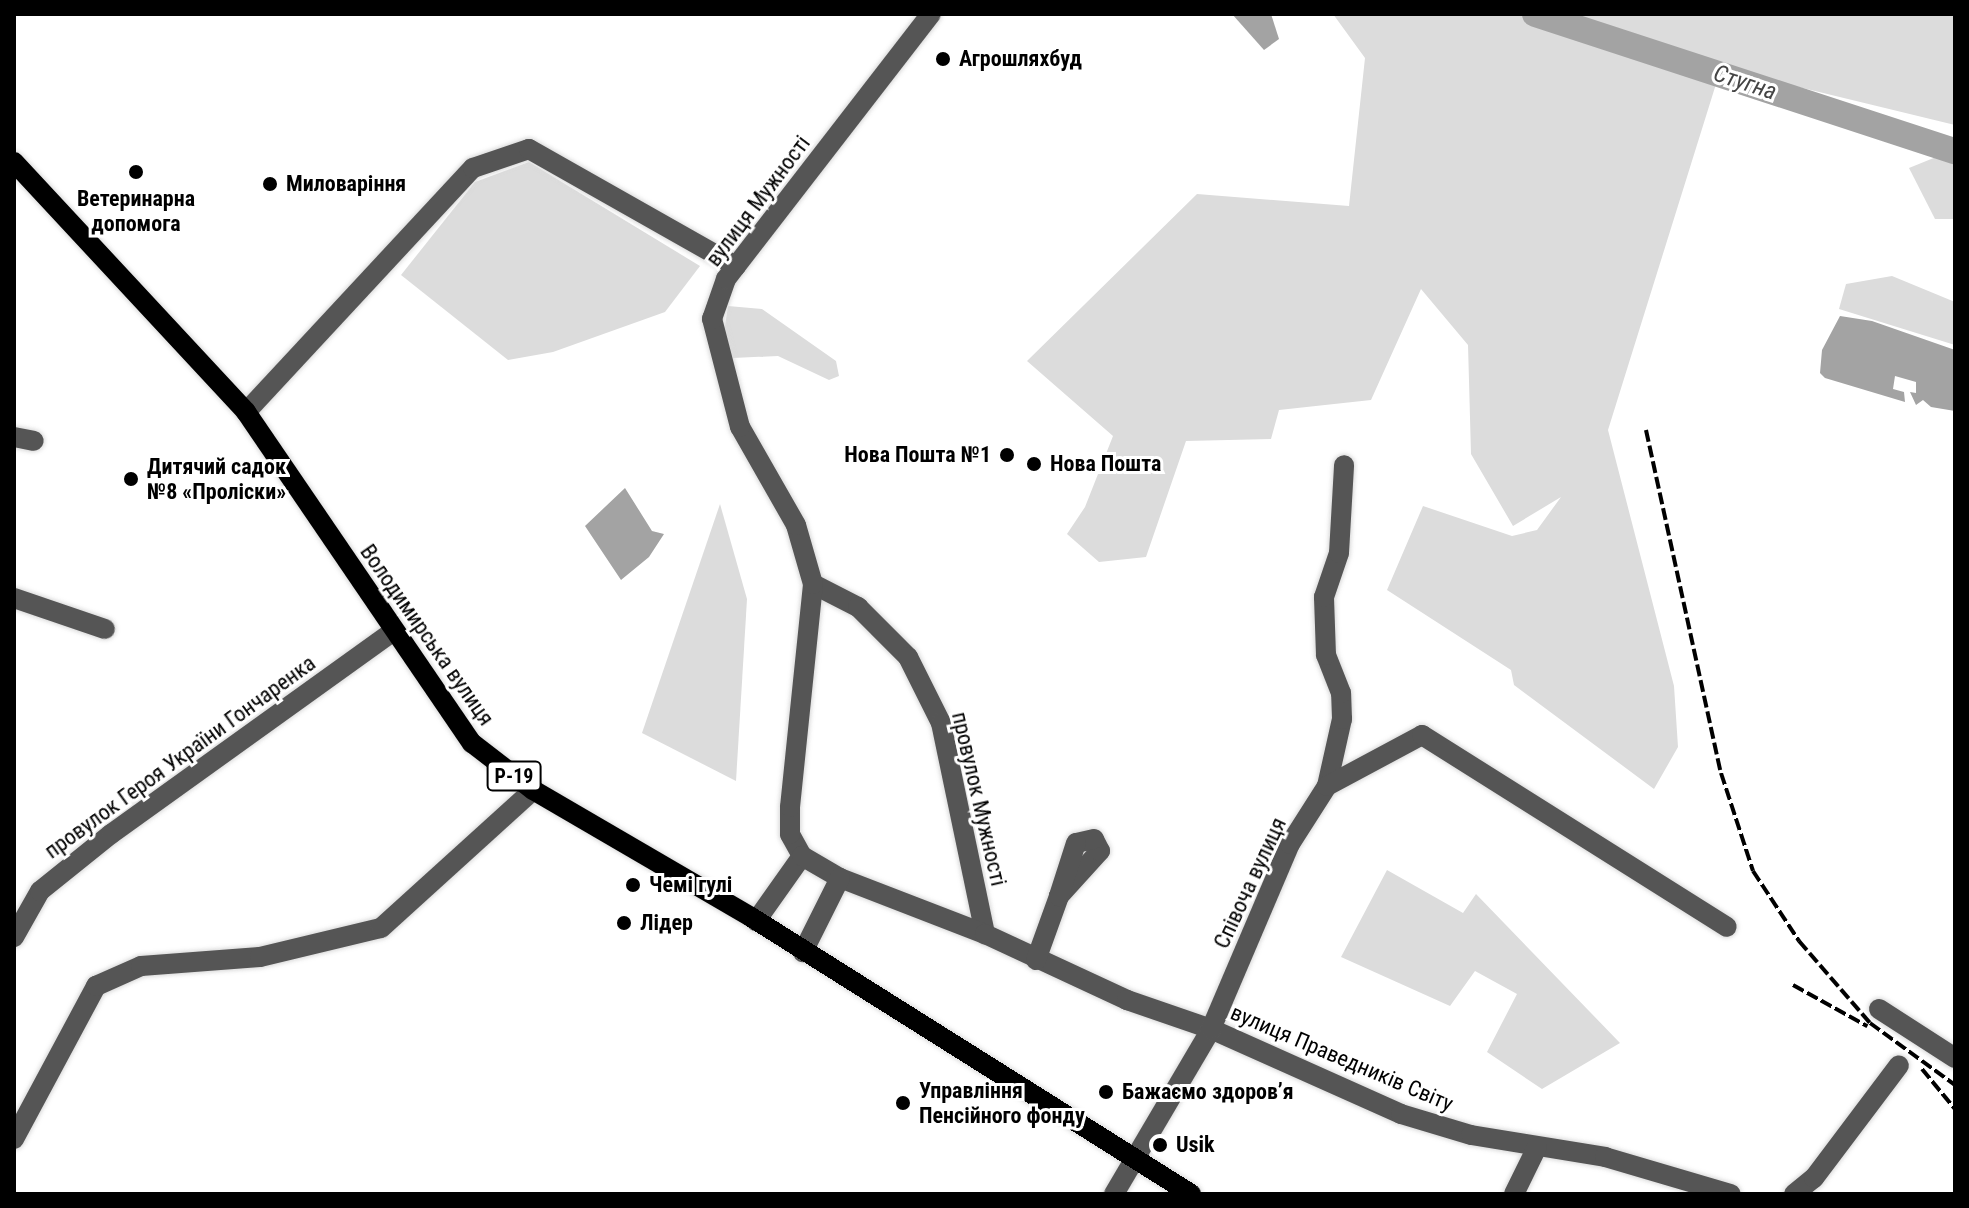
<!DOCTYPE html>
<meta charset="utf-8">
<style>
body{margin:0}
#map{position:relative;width:1969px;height:1208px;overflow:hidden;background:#fff;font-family:"Roboto Condensed",sans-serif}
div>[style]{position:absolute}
.green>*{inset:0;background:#dcdcdc}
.water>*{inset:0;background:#a3a3a3}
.stream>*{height:4px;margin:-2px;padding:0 2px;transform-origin:2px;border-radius:2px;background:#a3a3a3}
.river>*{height:26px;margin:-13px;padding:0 13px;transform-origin:13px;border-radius:13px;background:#a3a3a3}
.roads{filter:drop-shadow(0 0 2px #dbdbdb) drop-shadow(0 0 2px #dbdbdb)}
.minor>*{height:20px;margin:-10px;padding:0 10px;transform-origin:10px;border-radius:10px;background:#555}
.major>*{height:20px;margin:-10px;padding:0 10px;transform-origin:10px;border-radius:10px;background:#000}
.rail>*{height:4px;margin-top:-2px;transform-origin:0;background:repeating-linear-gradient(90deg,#000 0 12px,transparent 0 16px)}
.dots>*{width:22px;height:22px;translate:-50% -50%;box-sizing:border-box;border:4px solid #fff;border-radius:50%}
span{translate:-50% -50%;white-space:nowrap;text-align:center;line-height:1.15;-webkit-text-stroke:6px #fff;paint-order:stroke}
.shield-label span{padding:2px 6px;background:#fff;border:2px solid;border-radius:6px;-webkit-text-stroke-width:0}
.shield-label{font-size:20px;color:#000;font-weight:700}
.poi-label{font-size:22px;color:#000;font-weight:700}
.left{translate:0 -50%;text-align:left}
.right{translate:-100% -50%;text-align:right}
.street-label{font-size:22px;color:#000}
.water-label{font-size:24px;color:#444;font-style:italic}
.frame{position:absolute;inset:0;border:16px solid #000;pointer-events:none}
</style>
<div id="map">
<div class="green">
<div style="clip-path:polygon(1333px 14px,1955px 14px,1955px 125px,1721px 68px,1608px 430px,1674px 686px,1678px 747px,1654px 789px,1514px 685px,1511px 670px,1387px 590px,1423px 506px,1512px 536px,1537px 530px,1561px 497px,1513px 526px,1471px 454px,1468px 345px,1421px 289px,1371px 400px,1279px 410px,1271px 439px,1186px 441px,1146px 557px,1099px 562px,1067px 534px,1085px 507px,1113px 436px,1027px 361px,1197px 194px,1349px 206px,1365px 58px)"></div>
<div style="clip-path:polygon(1941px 155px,1955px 160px,1955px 219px,1935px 219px,1909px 168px)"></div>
<div style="clip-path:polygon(529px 162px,700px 266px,665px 312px,553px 352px,508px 360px,401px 275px,475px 182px)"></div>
<div style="clip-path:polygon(1892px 276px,1955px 302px,1955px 345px,1839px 309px,1846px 284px)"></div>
<div style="clip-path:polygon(728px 306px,762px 309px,836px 361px,839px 376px,829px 380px,778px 356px,733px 358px,723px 339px)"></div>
<div style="clip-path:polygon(720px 504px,747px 599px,736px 781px,642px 733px)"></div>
<div style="clip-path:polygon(1387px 870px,1463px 913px,1476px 894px,1620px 1043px,1542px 1089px,1487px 1052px,1517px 994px,1475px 971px,1450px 1006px,1341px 957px)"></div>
</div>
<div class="water">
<div style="clip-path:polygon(1232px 14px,1271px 14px,1279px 39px,1264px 50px)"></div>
<div style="clip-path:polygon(1840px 316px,1872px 321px,1955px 350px,1955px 411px,1931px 407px,1923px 400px,1916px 405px,1910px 392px,1916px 393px,1916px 382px,1895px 376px,1893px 389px,1904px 392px,1905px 402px,1825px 378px,1820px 373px,1822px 350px)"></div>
<div style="clip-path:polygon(625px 488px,652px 531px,664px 534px,649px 557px,621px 580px,585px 526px)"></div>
</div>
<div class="stream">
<div style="left:1524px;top:14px;width:18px;rotate:16deg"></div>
</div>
<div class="river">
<div style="left:1535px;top:14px;width:442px;rotate:18.1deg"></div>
</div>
<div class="roads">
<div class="minor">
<div style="left:246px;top:412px;width:333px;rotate:-47.1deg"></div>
<div style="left:473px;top:168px;width:59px;rotate:-18.7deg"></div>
<div style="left:529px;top:149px;width:238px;rotate:29.5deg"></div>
<div style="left:14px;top:437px;width:20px;rotate:11deg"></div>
<div style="left:813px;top:584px;width:51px;rotate:27.1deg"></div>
<div style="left:858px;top:607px;width:71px;rotate:45deg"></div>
<div style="left:908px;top:657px;width:74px;rotate:63.4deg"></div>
<div style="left:941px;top:723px;width:216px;rotate:78.2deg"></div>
<div style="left:14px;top:598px;width:96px;rotate:18.8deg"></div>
<div style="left:1327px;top:786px;width:69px;rotate:-77.4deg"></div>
<div style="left:1342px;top:719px;width:26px;rotate:-92deg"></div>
<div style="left:1341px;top:693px;width:41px;rotate:-111.5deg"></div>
<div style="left:1326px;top:655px;width:58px;rotate:-92deg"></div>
<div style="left:1324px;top:597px;width:46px;rotate:-71.2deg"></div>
<div style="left:1339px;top:553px;width:88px;rotate:-86.7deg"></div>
<div style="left:802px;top:856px;width:25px;rotate:-119deg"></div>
<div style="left:790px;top:834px;width:27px;rotate:-90deg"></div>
<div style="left:790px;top:807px;width:224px;rotate:-84.1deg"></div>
<div style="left:813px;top:584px;width:61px;rotate:-106.1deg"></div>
<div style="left:796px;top:525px;width:113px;rotate:-119.7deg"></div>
<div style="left:740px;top:427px;width:112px;rotate:-104.5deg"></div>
<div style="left:712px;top:319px;width:42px;rotate:-70.7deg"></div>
<div style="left:726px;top:279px;width:335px;rotate:-52.3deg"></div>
<div style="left:840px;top:878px;width:155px;rotate:21.1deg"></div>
<div style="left:985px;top:934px;width:157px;rotate:24.9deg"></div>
<div style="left:1127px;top:1000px;width:89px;rotate:19deg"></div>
<div style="left:1211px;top:1029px;width:208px;rotate:24.1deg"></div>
<div style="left:1401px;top:1114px;width:73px;rotate:16.7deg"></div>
<div style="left:1471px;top:1135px;width:136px;rotate:9.3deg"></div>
<div style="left:1605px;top:1157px;width:131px;rotate:16.4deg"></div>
<div style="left:756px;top:921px;width:80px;rotate:-54.7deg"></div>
<div style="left:802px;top:856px;width:44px;rotate:30.1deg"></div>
<div style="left:840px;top:878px;width:83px;rotate:116.6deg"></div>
<div style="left:14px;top:937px;width:53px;rotate:-60.5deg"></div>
<div style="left:40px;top:891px;width:91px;rotate:-38.8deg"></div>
<div style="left:111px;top:834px;width:346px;rotate:-35.7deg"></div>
<div style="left:1036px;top:960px;width:68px;rotate:-70.2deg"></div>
<div style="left:1059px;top:896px;width:61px;rotate:-47.7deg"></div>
<div style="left:1100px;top:851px;width:13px;rotate:-117deg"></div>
<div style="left:1094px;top:839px;width:18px;rotate:167deg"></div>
<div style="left:1076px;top:843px;width:56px;rotate:107.8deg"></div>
<div style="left:1879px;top:1009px;width:90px;rotate:32.8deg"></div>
<div style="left:14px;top:1139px;width:174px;rotate:-61.8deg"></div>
<div style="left:96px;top:986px;width:49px;rotate:-24deg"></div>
<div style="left:141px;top:966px;width:119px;rotate:-4.3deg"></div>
<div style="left:260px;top:957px;width:124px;rotate:-13.5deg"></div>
<div style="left:381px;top:928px;width:205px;rotate:-42.2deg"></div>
<div style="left:1114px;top:1194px;width:191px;rotate:-59.5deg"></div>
<div style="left:1211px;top:1029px;width:201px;rotate:-66.9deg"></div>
<div style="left:1290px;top:844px;width:69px;rotate:-57.5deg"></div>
<div style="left:1327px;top:786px;width:108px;rotate:-28.2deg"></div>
<div style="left:1422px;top:735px;width:360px;rotate:32.2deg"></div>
<div style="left:1514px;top:1194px;width:52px;rotate:-63.9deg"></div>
<div style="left:1794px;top:1194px;width:26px;rotate:-39deg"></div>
<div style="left:1814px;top:1178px;width:141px;rotate:-53deg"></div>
</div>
<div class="major">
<div style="left:14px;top:162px;width:341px;rotate:47.1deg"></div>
<div style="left:246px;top:412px;width:401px;rotate:55.7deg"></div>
<div style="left:472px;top:743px;width:77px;rotate:37.6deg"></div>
<div style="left:533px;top:790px;width:252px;rotate:30.2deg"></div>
<div style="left:751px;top:917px;width:520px;rotate:32.19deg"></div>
</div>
</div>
<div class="rail">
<div style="left:1646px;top:430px;width:351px;rotate:77.7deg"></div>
<div style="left:1721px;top:773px;width:103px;rotate:71.9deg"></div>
<div style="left:1753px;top:871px;width:84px;rotate:56.7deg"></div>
<div style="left:1799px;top:941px;width:108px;rotate:49.1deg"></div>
<div style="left:1870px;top:1023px;width:105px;rotate:36.1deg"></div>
<div style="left:1793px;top:985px;width:85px;rotate:29deg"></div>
<div style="left:1922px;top:1069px;width:52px;rotate:50.5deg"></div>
</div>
<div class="dots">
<div style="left:943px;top:59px;background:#000"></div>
<div style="left:136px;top:172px;background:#000"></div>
<div style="left:270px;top:184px;background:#000"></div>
<div style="left:1007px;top:455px;background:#000"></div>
<div style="left:1034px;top:464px;background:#000"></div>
<div style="left:131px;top:479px;background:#000"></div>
<div style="left:633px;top:885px;background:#000"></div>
<div style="left:624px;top:923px;background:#000"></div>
<div style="left:1106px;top:1092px;background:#000"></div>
<div style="left:903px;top:1103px;background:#000"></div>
<div style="left:1160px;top:1145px;background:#000"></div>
</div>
<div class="shield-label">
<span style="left:514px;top:776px">Р-19</span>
</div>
<div class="poi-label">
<span class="left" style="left:959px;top:59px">Агрошляхбуд</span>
<span class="left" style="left:286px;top:184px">Миловаріння</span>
<span style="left:136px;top:211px">Ветеринарна<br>допомога</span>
<span class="right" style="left:991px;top:455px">Нова Пошта №1</span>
<span class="left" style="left:1050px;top:464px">Нова Пошта</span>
<span class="left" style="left:147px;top:479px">Дитячий садок<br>№8 «Проліски»</span>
<span class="left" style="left:649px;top:885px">Чемі гулі</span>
<span class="left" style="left:640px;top:923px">Лідер</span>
<span class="left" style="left:919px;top:1103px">Управління<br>Пенсійного фонду</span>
<span class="left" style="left:1122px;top:1092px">Бажаємо здоровʼя</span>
<span class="left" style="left:1176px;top:1145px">Usik</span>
</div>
<div class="street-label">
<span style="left:758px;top:201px;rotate:-53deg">вулиця Мужності</span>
<span style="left:427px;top:635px;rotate:55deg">Володимирська вулиця</span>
<span style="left:180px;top:757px;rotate:-36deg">провулок Героя України Гончаренка</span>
<span style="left:979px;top:799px;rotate:77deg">провулок Мужності</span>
<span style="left:1250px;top:883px;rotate:-65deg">Співоча вулиця</span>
<span style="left:1342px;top:1058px;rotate:23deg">вулиця Праведників Світу</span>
</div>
<div class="water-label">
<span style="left:1745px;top:83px;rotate:18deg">Стугна</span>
</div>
<div class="frame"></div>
</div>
